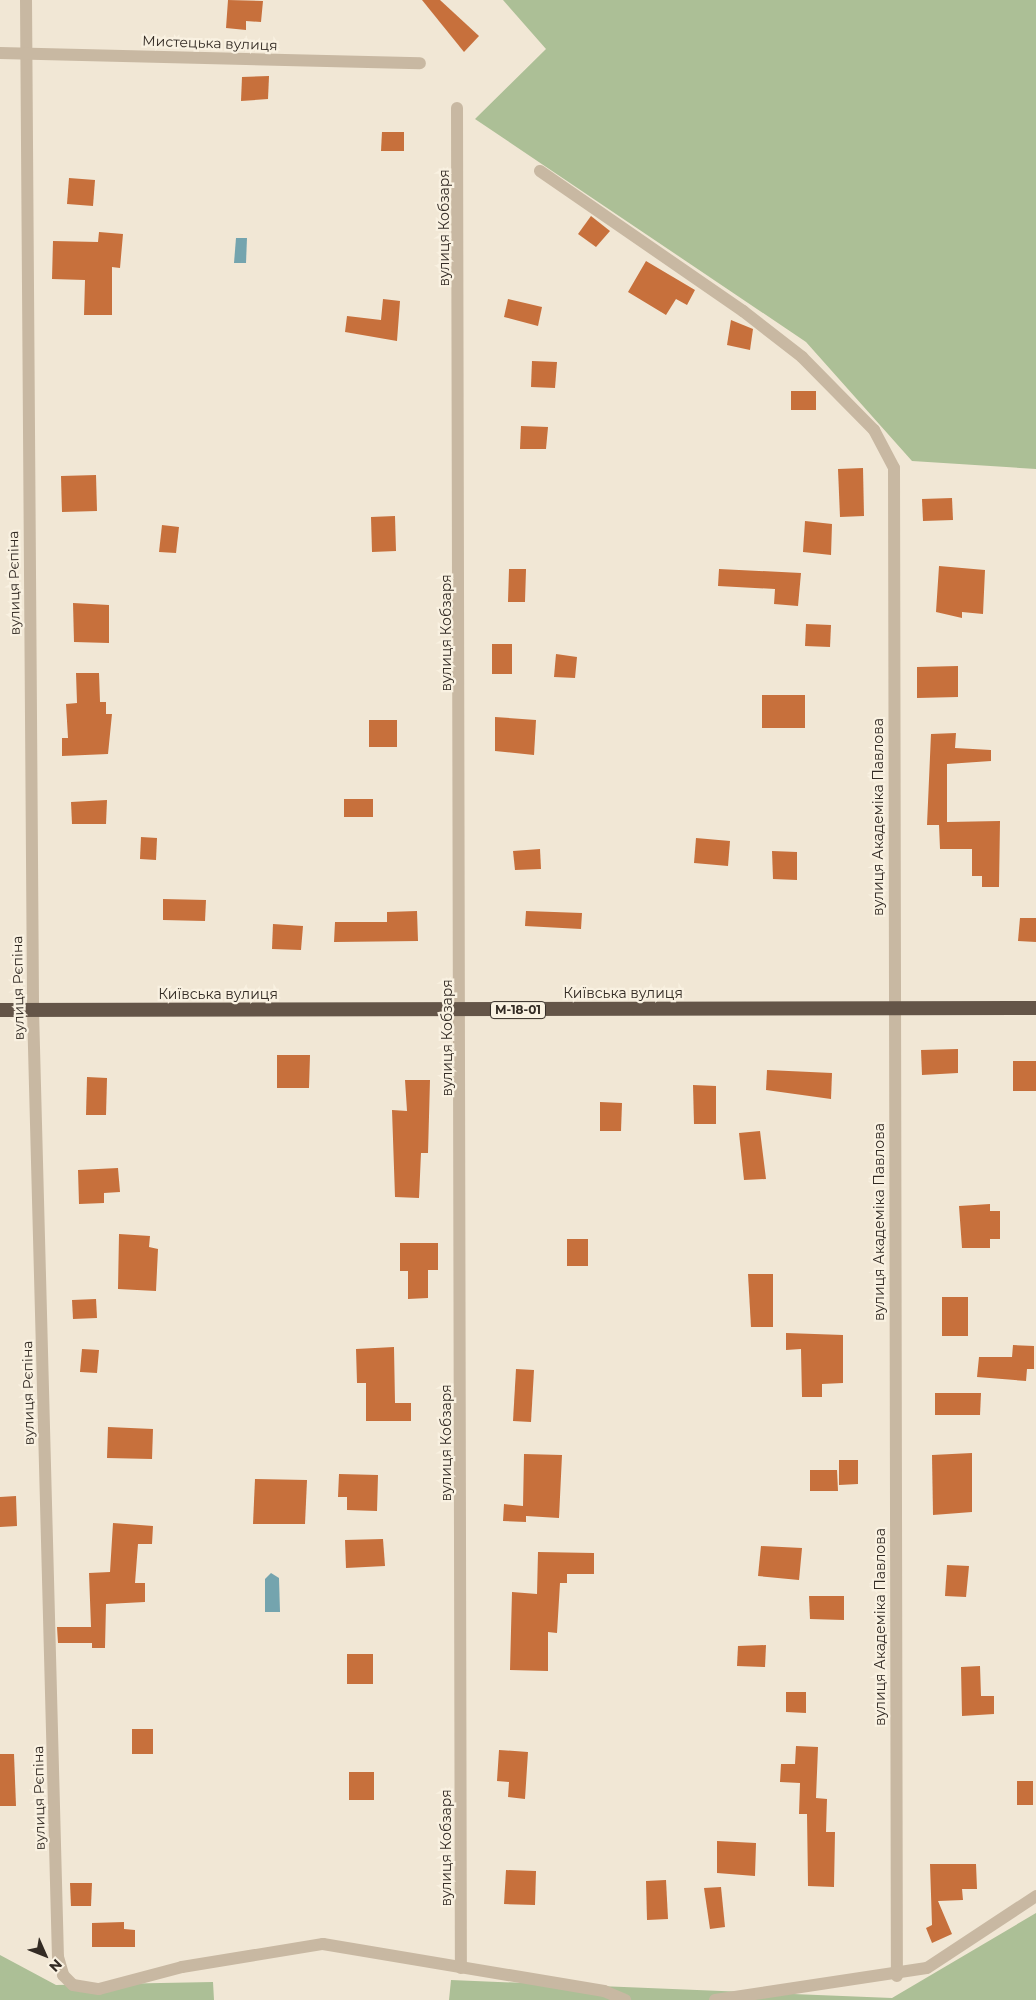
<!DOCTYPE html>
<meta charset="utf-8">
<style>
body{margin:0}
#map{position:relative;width:1036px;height:2000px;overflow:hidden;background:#f1e7d5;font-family:Montserrat,sans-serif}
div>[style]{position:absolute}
.green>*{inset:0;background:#acbf96}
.water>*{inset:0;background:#74a4ae}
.building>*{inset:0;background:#c7703c}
.service>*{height:12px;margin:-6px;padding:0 6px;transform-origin:6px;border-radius:6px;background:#c8b8a2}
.minor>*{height:12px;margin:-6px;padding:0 6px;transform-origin:6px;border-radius:6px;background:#c8b8a2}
.trunk>*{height:14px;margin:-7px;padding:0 7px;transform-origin:7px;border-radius:7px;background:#645548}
span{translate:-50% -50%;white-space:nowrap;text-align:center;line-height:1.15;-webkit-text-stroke:4.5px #f9f1e1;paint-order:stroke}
.shield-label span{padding:1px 4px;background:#f9f1e1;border:1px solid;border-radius:4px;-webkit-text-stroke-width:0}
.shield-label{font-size:12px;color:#332b24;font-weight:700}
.street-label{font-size:14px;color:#332b24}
.north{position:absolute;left:20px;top:1930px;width:50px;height:50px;-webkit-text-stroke:4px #f9f1e1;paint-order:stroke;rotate:134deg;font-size:14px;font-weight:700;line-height:20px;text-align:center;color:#332b24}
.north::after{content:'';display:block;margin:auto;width:18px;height:22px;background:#332b24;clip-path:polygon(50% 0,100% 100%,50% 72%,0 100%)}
</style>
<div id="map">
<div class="green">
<div style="clip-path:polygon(503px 0,1036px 0,1036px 469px,912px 461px,806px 342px,475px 119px,546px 49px)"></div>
<div style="clip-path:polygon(1036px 1913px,1036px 2000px,449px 2000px,451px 1980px,892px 1998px)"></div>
<div style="clip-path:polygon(0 1955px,56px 1985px,213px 1982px,214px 2000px,0 2000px)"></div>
</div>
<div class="water">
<div style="clip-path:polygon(236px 238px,247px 238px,246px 263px,234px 263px)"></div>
<div style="clip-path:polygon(271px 1573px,279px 1578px,280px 1612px,265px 1612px,265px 1579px)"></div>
</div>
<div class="building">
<div style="clip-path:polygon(228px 0,263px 1px,261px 22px,246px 21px,246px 30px,226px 28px)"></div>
<div style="clip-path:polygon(422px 0,440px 0,479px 36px,464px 52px)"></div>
<div style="clip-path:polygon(269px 76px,268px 99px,241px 101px,242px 77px)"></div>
<div style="clip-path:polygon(382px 132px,404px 132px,404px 151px,381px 151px)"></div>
<div style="clip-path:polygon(69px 178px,95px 180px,93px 206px,67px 204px)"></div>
<div style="clip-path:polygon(591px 216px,610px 231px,596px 247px,578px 234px)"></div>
<div style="clip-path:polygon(99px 232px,123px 234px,120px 268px,112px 267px,112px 315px,84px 315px,85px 280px,52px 279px,53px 241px,98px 242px)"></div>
<div style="clip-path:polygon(646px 261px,695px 290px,687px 305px,676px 299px,666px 315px,628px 292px)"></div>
<div style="clip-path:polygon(383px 299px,400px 301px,397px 341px,345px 332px,347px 316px,381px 320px)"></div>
<div style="clip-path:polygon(508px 299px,542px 307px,538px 326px,504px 317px)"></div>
<div style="clip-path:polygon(731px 320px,753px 329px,750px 350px,727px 345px)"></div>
<div style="clip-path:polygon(532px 361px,557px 362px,555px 388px,531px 387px)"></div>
<div style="clip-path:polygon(791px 391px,816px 391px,816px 410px,791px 410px)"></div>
<div style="clip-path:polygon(521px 426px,548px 427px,546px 449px,520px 449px)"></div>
<div style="clip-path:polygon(863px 468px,864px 516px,840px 517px,838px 469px)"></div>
<div style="clip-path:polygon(96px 475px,97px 511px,62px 512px,61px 476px)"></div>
<div style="clip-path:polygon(952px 498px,953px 520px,923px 521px,922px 499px)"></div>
<div style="clip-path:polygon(395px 516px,396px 551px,372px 552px,371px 517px)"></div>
<div style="clip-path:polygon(805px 521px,832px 524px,831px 555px,803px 552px)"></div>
<div style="clip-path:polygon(162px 525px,179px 527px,176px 553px,159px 552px)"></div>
<div style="clip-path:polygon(939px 566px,985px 570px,983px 614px,962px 612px,962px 618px,936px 612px)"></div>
<div style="clip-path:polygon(509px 569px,526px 569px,525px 602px,508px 602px)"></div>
<div style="clip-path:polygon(719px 569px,801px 573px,798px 606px,774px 604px,775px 589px,718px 586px)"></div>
<div style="clip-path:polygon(73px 603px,109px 605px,109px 643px,74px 642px)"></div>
<div style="clip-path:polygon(806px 624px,831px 625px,830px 647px,805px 646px)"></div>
<div style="clip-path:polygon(492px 644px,512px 644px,512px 674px,492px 674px)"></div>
<div style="clip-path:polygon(556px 654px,577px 657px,575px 678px,554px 677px)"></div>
<div style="clip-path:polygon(958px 666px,958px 697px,917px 698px,917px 667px)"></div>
<div style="clip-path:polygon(76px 673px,99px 673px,100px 702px,106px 702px,106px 714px,112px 714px,108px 754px,62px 756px,62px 738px,68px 738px,66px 704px,77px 703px)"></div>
<div style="clip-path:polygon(762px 695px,805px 695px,805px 728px,762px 728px)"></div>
<div style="clip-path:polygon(495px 717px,536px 720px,534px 755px,495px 751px)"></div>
<div style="clip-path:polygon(369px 720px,397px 720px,397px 747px,369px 747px)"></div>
<div style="clip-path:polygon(956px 733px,955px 748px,991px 750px,991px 761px,947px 764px,947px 822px,1000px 821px,999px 887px,982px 887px,982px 876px,972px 876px,972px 849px,940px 849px,939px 825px,927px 825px,931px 734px)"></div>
<div style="clip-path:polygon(344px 799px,373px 799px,373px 817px,344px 817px)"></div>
<div style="clip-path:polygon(107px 800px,106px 824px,72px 824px,71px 802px)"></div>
<div style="clip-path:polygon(141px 837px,157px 838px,156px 860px,140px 859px)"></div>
<div style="clip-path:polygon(696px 838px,730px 841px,728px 866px,694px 863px)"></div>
<div style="clip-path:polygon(540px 849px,541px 869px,515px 870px,513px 851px)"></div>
<div style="clip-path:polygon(772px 851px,797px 852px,797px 880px,773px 879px)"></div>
<div style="clip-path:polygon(163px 899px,206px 900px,205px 921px,163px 920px)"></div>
<div style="clip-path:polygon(417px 911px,418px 941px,334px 942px,335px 922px,387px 922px,387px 912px)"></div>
<div style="clip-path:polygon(526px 911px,582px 913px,581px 929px,525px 926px)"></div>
<div style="clip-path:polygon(1020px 918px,1036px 918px,1036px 942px,1018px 941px)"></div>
<div style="clip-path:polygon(273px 924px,303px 926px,301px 950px,272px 949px)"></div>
<div style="clip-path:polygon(958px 1049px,958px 1073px,922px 1075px,921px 1050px)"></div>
<div style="clip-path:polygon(277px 1055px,310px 1055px,309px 1088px,277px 1088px)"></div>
<div style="clip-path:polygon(1013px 1061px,1036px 1061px,1036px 1091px,1013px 1091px)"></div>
<div style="clip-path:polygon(767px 1070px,832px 1073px,831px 1099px,766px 1090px)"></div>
<div style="clip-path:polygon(87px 1077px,107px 1078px,106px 1115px,86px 1115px)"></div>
<div style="clip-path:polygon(405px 1080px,430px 1080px,428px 1153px,421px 1153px,419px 1198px,395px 1197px,392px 1110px,407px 1111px)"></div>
<div style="clip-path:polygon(693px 1085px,716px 1086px,716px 1124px,694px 1124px)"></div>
<div style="clip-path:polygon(600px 1102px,622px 1103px,621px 1131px,600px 1131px)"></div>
<div style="clip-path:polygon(760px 1131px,766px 1179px,744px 1180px,739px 1133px)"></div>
<div style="clip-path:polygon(118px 1168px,120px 1192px,104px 1193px,104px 1203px,79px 1204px,78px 1170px)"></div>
<div style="clip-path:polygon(990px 1204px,990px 1211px,1000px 1211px,1000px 1239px,990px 1239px,990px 1248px,962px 1248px,959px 1206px)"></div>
<div style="clip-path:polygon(119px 1234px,150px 1236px,149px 1247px,158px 1249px,156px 1291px,118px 1289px)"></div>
<div style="clip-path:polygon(567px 1239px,588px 1239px,588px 1266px,567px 1266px)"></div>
<div style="clip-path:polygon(400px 1243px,438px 1243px,438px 1270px,428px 1270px,428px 1298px,408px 1299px,408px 1271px,400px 1271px)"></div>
<div style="clip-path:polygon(748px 1274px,773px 1274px,773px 1327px,751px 1327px)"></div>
<div style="clip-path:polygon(942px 1297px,968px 1297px,968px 1336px,942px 1336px)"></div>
<div style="clip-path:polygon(96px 1299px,97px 1318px,73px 1319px,72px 1300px)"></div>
<div style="clip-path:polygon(786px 1333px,843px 1335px,843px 1383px,822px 1384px,822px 1397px,802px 1397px,801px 1349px,786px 1350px)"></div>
<div style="clip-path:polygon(1013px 1345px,1034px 1346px,1034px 1369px,1027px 1369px,1026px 1381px,977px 1377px,979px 1357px,1012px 1357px)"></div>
<div style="clip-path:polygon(394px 1347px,395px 1403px,411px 1403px,411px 1421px,366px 1421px,366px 1383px,357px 1383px,356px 1349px)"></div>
<div style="clip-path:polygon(82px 1349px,99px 1350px,97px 1373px,80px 1372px)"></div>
<div style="clip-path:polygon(516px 1369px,534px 1370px,531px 1422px,513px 1421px)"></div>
<div style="clip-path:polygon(935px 1393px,981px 1393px,980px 1415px,935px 1415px)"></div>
<div style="clip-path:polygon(108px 1427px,153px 1429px,152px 1459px,107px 1458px)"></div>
<div style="clip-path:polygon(972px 1453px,972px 1512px,933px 1515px,932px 1455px)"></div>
<div style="clip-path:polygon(524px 1454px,562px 1455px,559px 1518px,526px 1516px,526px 1522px,503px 1521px,504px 1504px,523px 1506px)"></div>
<div style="clip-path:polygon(839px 1460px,858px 1460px,858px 1484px,839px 1485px)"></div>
<div style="clip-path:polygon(810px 1470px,837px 1470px,838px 1491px,810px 1491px)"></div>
<div style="clip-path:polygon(339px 1474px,378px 1475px,377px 1511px,347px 1510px,347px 1497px,338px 1497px)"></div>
<div style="clip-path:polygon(255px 1479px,307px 1480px,305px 1524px,253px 1524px)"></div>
<div style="clip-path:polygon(16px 1496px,17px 1526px,0 1527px,0 1497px)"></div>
<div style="clip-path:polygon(113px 1523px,153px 1526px,152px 1544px,138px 1544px,135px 1583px,145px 1583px,145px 1602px,106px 1604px,105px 1648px,92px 1648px,92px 1643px,58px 1643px,57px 1627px,91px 1627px,89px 1573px,110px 1572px)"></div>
<div style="clip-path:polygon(383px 1539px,385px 1566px,346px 1568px,345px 1540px)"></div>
<div style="clip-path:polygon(761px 1546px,802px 1548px,799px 1580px,758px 1576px)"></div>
<div style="clip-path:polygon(538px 1552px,594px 1553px,594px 1574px,567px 1574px,567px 1583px,560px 1583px,557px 1633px,548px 1632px,548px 1671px,510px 1670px,512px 1592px,537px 1594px)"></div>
<div style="clip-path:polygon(947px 1565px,969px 1566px,966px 1597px,945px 1596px)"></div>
<div style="clip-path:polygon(809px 1596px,844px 1596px,844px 1620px,810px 1619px)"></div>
<div style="clip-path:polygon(766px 1645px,765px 1667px,737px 1666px,738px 1646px)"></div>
<div style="clip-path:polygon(347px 1654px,373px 1654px,373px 1684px,347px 1684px)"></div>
<div style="clip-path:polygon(980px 1666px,981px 1696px,994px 1696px,994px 1714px,962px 1716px,961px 1667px)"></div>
<div style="clip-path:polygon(786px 1692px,806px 1692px,806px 1713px,786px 1712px)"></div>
<div style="clip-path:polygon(132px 1729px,153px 1729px,153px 1754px,132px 1754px)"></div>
<div style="clip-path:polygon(796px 1746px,818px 1747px,816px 1798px,827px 1799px,826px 1832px,835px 1832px,834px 1887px,808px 1886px,807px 1814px,799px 1814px,800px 1783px,780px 1782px,781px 1764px,795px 1764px)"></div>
<div style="clip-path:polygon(499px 1750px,528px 1752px,525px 1799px,508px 1797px,509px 1782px,497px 1781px)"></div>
<div style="clip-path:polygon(0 1754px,14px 1754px,16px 1806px,0 1806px)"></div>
<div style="clip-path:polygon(349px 1772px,374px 1772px,374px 1800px,349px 1800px)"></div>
<div style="clip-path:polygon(1017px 1781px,1033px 1781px,1033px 1805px,1017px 1805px)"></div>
<div style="clip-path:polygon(717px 1841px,756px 1843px,755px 1876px,717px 1873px)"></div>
<div style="clip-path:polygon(930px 1864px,976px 1864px,977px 1889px,962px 1889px,963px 1900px,938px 1901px,952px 1934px,932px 1943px,926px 1928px,932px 1925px)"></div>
<div style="clip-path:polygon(506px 1870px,536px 1871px,535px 1905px,504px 1904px)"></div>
<div style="clip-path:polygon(666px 1880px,668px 1919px,647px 1920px,646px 1881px)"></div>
<div style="clip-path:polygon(70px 1883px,92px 1883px,91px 1906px,71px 1906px)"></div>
<div style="clip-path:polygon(721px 1887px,725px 1927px,710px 1929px,704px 1888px)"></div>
<div style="clip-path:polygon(124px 1922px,124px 1929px,135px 1930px,135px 1947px,92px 1947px,92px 1923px)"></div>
</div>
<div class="service">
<div style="left:540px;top:171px;width:247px;rotate:34.6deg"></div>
<div style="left:743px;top:311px;width:75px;rotate:37.9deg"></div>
<div style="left:802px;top:357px;width:103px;rotate:45.4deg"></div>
<div style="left:874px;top:430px;width:43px;rotate:62.2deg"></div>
</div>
<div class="minor">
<div style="left:26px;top:0;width:1010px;rotate:89.6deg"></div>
<div style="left:33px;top:1010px;width:947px;rotate:88.49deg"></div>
<div style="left:58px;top:1957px;width:19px;rotate:74deg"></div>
<div style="left:63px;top:1975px;width:14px;rotate:45deg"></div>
<div style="left:73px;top:1985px;width:26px;rotate:9deg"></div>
<div style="left:99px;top:1989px;width:86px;rotate:-14.8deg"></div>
<div style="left:182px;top:1967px;width:143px;rotate:-9.3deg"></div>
<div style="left:323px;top:1944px;width:285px;rotate:9.5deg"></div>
<div style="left:604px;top:1991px;width:23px;rotate:23deg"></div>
<div style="left:0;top:53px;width:420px;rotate:1.4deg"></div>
<div style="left:457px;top:108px;width:1860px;rotate:89.88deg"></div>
<div style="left:894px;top:468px;width:1508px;rotate:89.89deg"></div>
<div style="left:715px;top:2000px;width:214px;rotate:-8.6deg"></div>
<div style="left:927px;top:1968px;width:131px;rotate:-33.4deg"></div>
</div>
<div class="trunk">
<div style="left:0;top:1010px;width:1036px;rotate:-0.11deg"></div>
</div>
<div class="shield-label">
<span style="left:518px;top:1010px">М-18-01</span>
</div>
<div class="street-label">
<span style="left:210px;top:43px;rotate:2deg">Мистецька вулиця</span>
<span style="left:444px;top:228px;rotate:-90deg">вулиця Кобзаря</span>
<span style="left:14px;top:583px;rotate:-91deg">вулиця Рєпіна</span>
<span style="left:446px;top:633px;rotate:-90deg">вулиця Кобзаря</span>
<span style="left:878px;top:817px;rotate:-90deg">вулиця Академіка Павлова</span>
<span style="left:18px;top:988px;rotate:-91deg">вулиця Рєпіна</span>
<span style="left:623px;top:993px">Київська вулиця</span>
<span style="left:218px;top:994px">Київська вулиця</span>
<span style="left:447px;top:1038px;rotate:-90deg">вулиця Кобзаря</span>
<span style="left:879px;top:1222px;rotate:-90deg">вулиця Академіка Павлова</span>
<span style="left:28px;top:1393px;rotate:-91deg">вулиця Рєпіна</span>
<span style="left:446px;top:1443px;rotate:-90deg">вулиця Кобзаря</span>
<span style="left:880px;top:1627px;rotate:-90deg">вулиця Академіка Павлова</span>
<span style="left:39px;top:1798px;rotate:-91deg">вулиця Рєпіна</span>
<span style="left:446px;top:1848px;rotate:-90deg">вулиця Кобзаря</span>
</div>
<div class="north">N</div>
</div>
